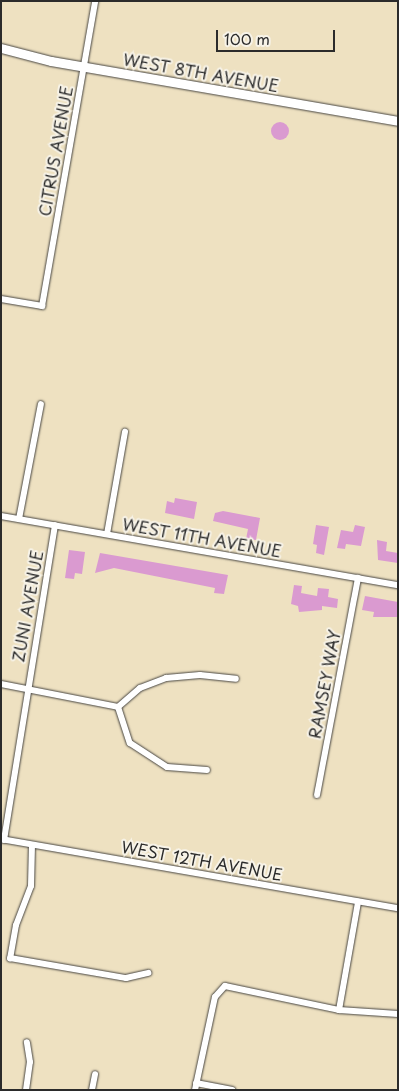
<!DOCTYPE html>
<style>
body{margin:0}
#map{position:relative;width:399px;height:1091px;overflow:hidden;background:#eee1c1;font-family:"Playpen Sans",sans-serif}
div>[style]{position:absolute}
.building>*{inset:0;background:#da9ad0}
.round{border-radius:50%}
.roads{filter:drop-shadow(0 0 1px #484642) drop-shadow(0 0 1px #484642)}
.street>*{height:6px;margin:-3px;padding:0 3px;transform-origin:3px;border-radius:3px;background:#fff}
.secondary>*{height:9px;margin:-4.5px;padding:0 4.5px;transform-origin:4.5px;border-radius:4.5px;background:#fff}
span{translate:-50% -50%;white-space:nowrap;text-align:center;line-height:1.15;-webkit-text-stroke:4px #f7f3e8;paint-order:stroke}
.street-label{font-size:16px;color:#2b2b2b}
.frame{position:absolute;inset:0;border:2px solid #2b2b2b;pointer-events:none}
.scale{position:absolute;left:216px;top:30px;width:119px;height:22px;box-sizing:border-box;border:2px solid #2b2b2b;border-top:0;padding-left:6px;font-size:15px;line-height:18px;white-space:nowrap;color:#2b2b2b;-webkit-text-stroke:4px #f7f3e8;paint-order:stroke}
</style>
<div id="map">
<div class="building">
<div class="round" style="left:271px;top:122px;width:18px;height:18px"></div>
<div style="clip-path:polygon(175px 498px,197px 502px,194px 519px,165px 513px,167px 501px,174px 503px)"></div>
<div style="clip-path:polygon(223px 511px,260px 518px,256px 540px,246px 539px,248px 529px,213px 521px,215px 513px)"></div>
<div style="clip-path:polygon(316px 525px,329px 527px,324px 555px,316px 553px,317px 545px,313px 544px)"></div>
<div style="clip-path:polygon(355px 525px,365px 527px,361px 546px,346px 544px,345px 549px,337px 548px,341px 530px,353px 532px)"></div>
<div style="clip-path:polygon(377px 540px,387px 542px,386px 551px,398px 553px,398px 563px,378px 560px)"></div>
<div style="clip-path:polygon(69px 550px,85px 552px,82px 574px,75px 573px,74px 579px,65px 578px)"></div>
<div style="clip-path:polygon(100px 553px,228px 575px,224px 594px,214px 593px,215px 588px,114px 568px,95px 573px)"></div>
<div style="clip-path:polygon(294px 585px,302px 586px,301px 593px,317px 596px,318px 588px,329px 589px,328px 597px,338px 599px,337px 608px,322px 606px,322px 610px,299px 612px,298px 606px,291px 604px)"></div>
<div style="clip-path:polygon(365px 596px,398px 602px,398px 617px,373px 617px,374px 612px,362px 610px)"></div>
</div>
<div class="roads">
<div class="street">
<div style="left:1px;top:299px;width:42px;rotate:9.7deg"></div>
<div style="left:42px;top:306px;width:310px;rotate:-80.1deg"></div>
<div style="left:1px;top:516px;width:403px;rotate:9.9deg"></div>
<div style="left:19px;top:519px;width:117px;rotate:-79.2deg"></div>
<div style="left:107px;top:534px;width:104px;rotate:-80deg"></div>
<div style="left:1px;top:684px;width:119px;rotate:11.1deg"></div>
<div style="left:118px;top:707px;width:29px;rotate:-41deg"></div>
<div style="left:140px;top:688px;width:28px;rotate:-21deg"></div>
<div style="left:166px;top:678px;width:34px;rotate:-5deg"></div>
<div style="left:200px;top:675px;width:36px;rotate:6deg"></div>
<div style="left:118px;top:707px;width:38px;rotate:72deg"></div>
<div style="left:130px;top:743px;width:44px;rotate:33deg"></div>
<div style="left:167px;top:767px;width:40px;rotate:4.3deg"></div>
<div style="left:317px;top:795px;width:221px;rotate:-79.3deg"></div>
<div style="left:1px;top:839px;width:403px;rotate:9.9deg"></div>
<div style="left:4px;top:840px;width:319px;rotate:-80.8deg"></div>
<div style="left:32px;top:845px;width:41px;rotate:91.4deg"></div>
<div style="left:31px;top:886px;width:42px;rotate:111deg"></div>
<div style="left:16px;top:925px;width:34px;rotate:100deg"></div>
<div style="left:10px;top:958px;width:118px;rotate:9.8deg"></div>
<div style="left:126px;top:978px;width:23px;rotate:-13deg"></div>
<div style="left:339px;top:1010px;width:110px;rotate:-80deg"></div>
<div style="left:196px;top:1083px;width:37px;rotate:11deg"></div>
<div style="left:26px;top:1090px;width:28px;rotate:-82deg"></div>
<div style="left:30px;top:1062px;width:20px;rotate:-99deg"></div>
<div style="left:92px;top:1090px;width:16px;rotate:-79deg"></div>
<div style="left:195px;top:1090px;width:95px;rotate:-77.9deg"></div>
<div style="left:215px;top:997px;width:15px;rotate:-48deg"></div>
<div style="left:225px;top:986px;width:116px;rotate:11.9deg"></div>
<div style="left:339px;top:1010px;width:59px;rotate:3.9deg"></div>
</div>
<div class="secondary">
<div style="left:1px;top:48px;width:52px;rotate:14.6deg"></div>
<div style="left:51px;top:61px;width:352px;rotate:9.8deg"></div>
</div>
</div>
<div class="street-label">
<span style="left:201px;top:72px;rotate:10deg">WEST 8TH AVENUE</span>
<span style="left:55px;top:151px;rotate:-80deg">CITRUS AVENUE</span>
<span style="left:202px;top:537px;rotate:10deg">WEST 11TH AVENUE</span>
<span style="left:27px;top:606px;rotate:-80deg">ZUNI AVENUE</span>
<span style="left:324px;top:684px;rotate:-79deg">RAMSEY WAY</span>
<span style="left:202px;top:860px;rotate:10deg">WEST 12TH AVENUE</span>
</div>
<div class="frame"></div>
<div class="scale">100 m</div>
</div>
